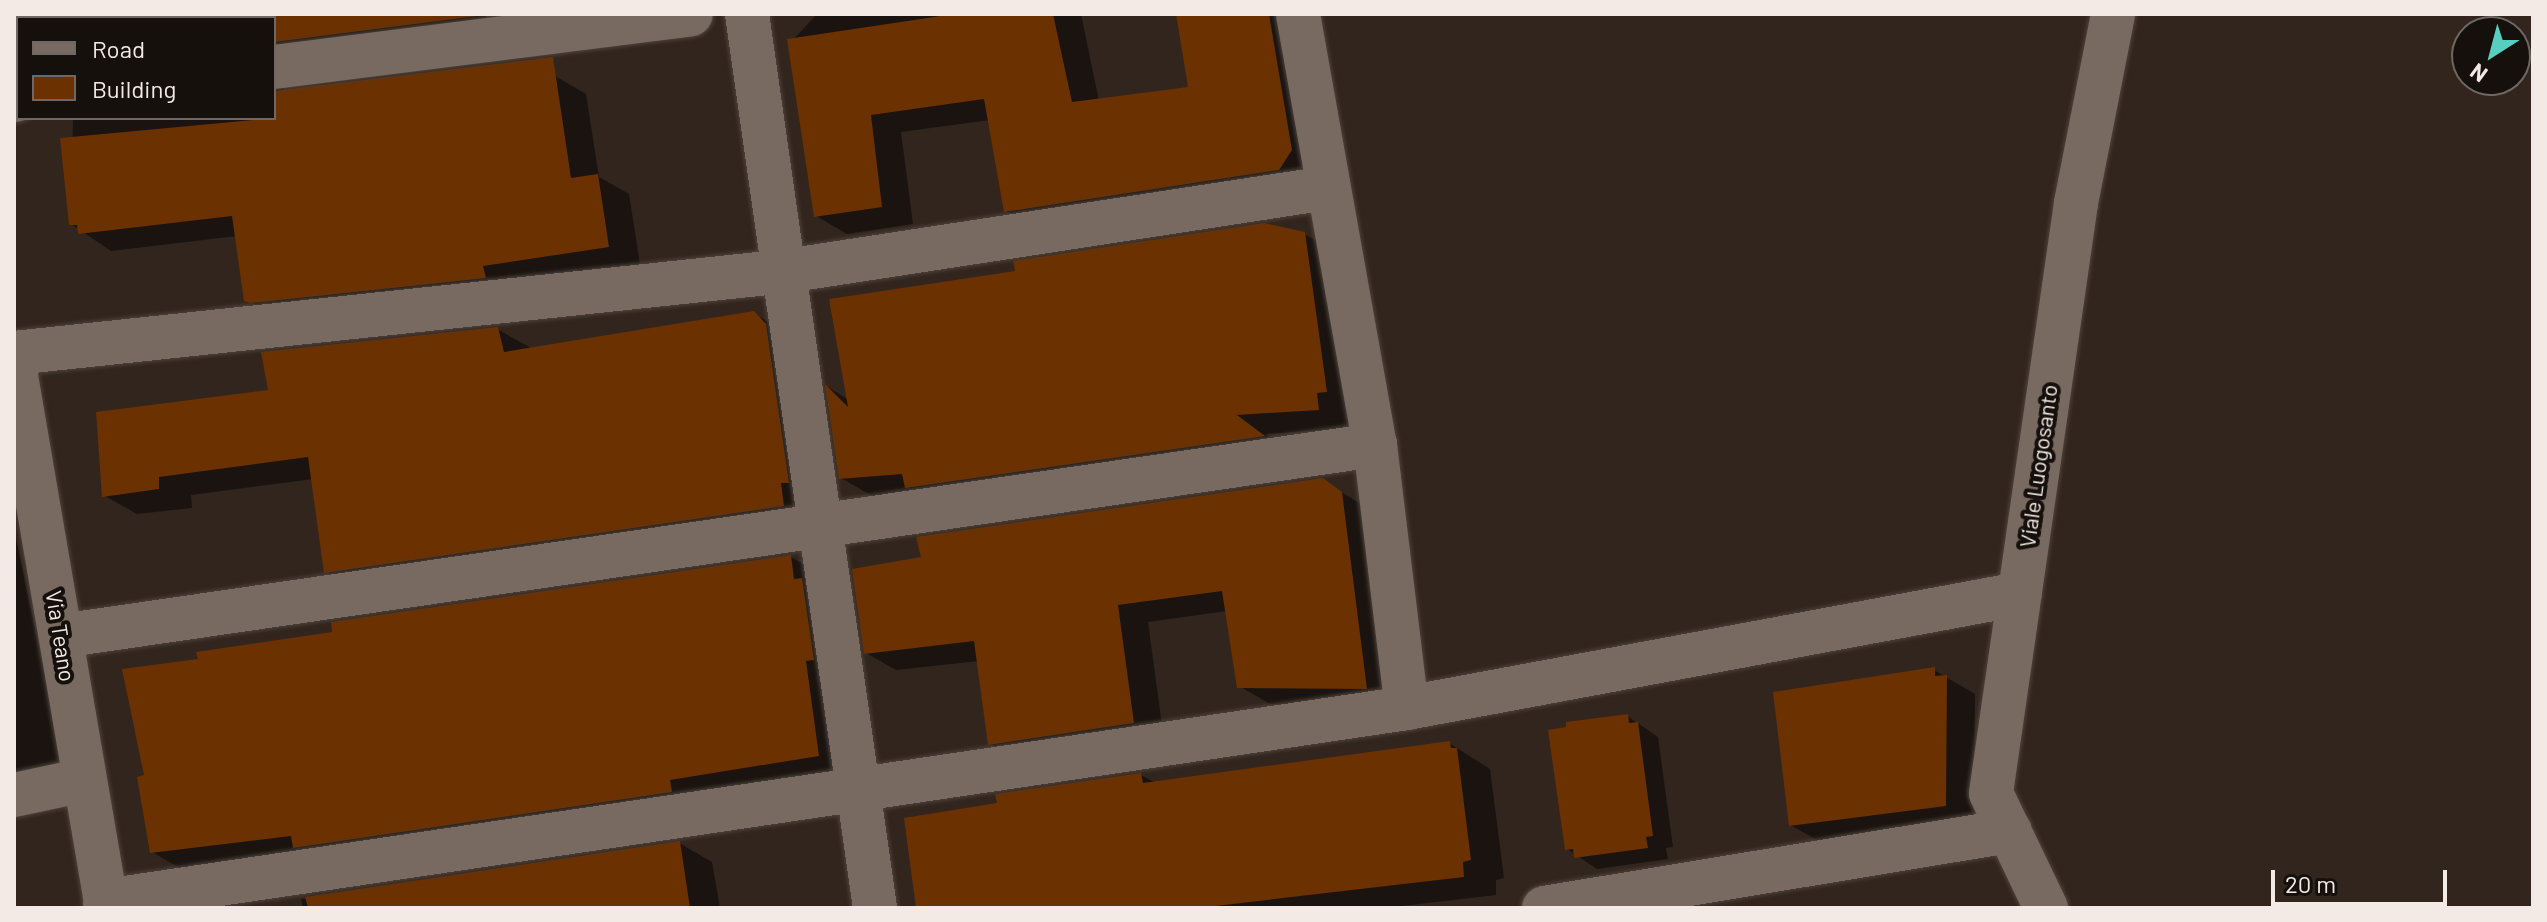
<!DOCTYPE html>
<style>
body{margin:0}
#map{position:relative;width:2547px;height:922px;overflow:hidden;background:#32251d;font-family:Barlow,sans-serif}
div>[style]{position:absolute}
.shadow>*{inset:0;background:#0007}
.building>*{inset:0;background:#6c3100}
.roads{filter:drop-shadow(0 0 2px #4d433c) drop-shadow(0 0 2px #4d433c)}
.minor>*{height:44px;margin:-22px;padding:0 22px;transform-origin:22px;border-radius:22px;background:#796a61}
span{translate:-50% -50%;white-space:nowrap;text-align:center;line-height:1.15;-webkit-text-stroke:8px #15100c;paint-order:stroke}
.street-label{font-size:22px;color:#f3eae5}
.frame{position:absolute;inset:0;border:16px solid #f3eae5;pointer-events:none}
.legend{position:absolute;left:16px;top:16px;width:260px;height:104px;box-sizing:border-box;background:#15100c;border:2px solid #6e6763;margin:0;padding:10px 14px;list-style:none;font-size:24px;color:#f3eae5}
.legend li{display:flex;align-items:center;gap:16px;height:40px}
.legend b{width:40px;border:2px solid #6e6763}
.north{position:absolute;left:2451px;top:16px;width:80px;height:80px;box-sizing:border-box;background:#15100c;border:2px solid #6e6763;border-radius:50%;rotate:216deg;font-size:22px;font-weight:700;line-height:32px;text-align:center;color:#f3eae5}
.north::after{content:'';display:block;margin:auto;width:28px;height:36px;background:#58cec0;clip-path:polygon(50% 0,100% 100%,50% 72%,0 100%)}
.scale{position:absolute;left:2271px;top:870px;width:176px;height:36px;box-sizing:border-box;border:4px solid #f3eae5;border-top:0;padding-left:10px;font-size:24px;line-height:28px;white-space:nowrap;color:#f3eae5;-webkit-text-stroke:6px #15100c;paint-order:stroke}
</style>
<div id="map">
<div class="shadow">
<div style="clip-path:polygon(57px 14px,486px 14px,488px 36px,281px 76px,284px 93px,555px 76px,586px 94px,599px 177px,629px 194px,640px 264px,278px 318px,246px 299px,237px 236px,111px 251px,71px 224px,73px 118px,274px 118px,274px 18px)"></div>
<div style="clip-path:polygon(817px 14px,1081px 14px,1099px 101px,1190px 89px,1178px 14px,1299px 14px,1323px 169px,1037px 229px,1006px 211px,990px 120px,901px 132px,913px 224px,847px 234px,816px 216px,790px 43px)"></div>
<div style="clip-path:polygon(1304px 234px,1338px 253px,1351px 428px,1266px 434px,1294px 454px,874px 497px,841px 478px,828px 387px,849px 400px)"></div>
<div style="clip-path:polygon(753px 313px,787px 333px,817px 524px,359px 590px,326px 571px,313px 479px,191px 495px,192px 508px,137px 514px,103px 495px,271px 392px,497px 329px,531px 348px)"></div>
<div style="clip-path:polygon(1322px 480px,1372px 511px,1397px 705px,1270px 704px,1239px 686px,1227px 611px,1148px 622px,1164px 740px,1021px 761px,990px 744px,979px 661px,896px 670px,866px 653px)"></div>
<div style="clip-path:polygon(14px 529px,44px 671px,57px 679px,78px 777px,14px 791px)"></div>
<div style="clip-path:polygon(791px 557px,824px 576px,852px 774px,185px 871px,152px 852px,146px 776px,200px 661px)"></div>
<div style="clip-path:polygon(1934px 670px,1975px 694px,1974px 821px,1819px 841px,1790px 825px)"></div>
<div style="clip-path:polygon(1627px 716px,1658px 737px,1673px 847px,1666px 848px,1668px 859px,1597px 869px,1567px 849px)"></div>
<div style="clip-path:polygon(1449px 743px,1490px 769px,1504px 878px,1496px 880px,1496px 895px,1385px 908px,918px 908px,999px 805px,1141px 775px,1156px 783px)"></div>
<div style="clip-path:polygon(679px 843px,712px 862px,720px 908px,303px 908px,301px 899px)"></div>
</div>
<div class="building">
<div style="clip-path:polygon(274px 14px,493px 14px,274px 42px)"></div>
<div style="clip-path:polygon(954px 14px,1053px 14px,1072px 102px,1188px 87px,1176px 14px,1269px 14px,1292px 150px,1279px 170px,1004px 212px,984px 99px,871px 115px,882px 207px,814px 217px,787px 39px)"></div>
<div style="clip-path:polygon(553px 57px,571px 178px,598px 174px,609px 247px,483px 266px,486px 278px,251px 303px,244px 301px,232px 216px,78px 234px,77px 225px,69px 225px,60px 138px,274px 118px,274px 91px)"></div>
<div style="clip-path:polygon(1264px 223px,1305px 232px,1327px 392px,1317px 393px,1319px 410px,1237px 415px,1265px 436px,905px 488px,902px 474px,839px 479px,825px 384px,848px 407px,829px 299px,1015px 271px,1013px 261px)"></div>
<div style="clip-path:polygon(754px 311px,766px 324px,789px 483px,781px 483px,784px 506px,324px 573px,308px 457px,159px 477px,159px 489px,102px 497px,96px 412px,268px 390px,261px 352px,498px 327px,504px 352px)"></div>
<div style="clip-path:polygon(1323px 478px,1342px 492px,1367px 689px,1237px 688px,1222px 591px,1118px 605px,1134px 723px,988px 745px,974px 641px,864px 654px,852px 569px,921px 557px,916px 537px)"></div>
<div style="clip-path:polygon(791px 555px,794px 579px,802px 578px,814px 660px,806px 661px,819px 756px,670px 780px,672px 792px,293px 848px,291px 836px,150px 853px,137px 777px,144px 775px,122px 669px,198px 659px,196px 652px,332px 632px,331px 622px)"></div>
<div style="clip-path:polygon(1935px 667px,1935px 676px,1947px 675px,1946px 806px,1789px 826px,1773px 692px)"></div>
<div style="clip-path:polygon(1628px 714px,1629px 723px,1638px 722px,1653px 836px,1646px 837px,1648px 848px,1574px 858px,1573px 849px,1565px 850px,1548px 730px,1566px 727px,1566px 722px)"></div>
<div style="clip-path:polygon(1450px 741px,1451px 748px,1457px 748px,1471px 860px,1463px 862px,1464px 877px,1198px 908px,916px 908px,904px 818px,997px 803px,995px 794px,1141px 773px,1143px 783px)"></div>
<div style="clip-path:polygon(680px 841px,690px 908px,308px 908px,305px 897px)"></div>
</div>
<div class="roads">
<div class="minor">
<div style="left:747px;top:14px;width:903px;rotate:81.85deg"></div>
<div style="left:1298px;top:14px;width:438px;rotate:79.9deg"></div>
<div style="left:1375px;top:445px;width:265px;rotate:83.1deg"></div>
<div style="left:274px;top:67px;width:420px;rotate:-7.2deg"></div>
<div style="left:14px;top:100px;width:4px;rotate:-14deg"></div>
<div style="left:14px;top:353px;width:776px;rotate:-6.06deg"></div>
<div style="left:786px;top:271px;width:547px;rotate:-8.72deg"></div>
<div style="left:14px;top:364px;width:552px;rotate:80.3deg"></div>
<div style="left:61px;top:636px;width:1328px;rotate:-8.27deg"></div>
<div style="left:14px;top:795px;width:72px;rotate:-12.1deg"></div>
<div style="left:105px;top:901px;width:1316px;rotate:-8.43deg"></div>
<div style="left:1407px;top:708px;width:623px;rotate:-10.55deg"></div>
<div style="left:1544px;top:908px;width:472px;rotate:-9.4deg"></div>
<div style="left:2046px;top:908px;width:127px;rotate:-115.6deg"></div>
<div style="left:1991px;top:793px;width:596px;rotate:-81.8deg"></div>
<div style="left:2076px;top:203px;width:193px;rotate:-78.9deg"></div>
</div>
</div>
<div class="street-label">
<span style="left:2038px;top:466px;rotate:-82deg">Viale Luogosanto</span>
<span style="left:61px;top:636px;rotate:81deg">Via Teano</span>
</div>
<div class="frame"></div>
<ul class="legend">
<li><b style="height:10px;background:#796a61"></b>Road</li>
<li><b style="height:22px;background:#6c3100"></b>Building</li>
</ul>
<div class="north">N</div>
<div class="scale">20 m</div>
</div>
